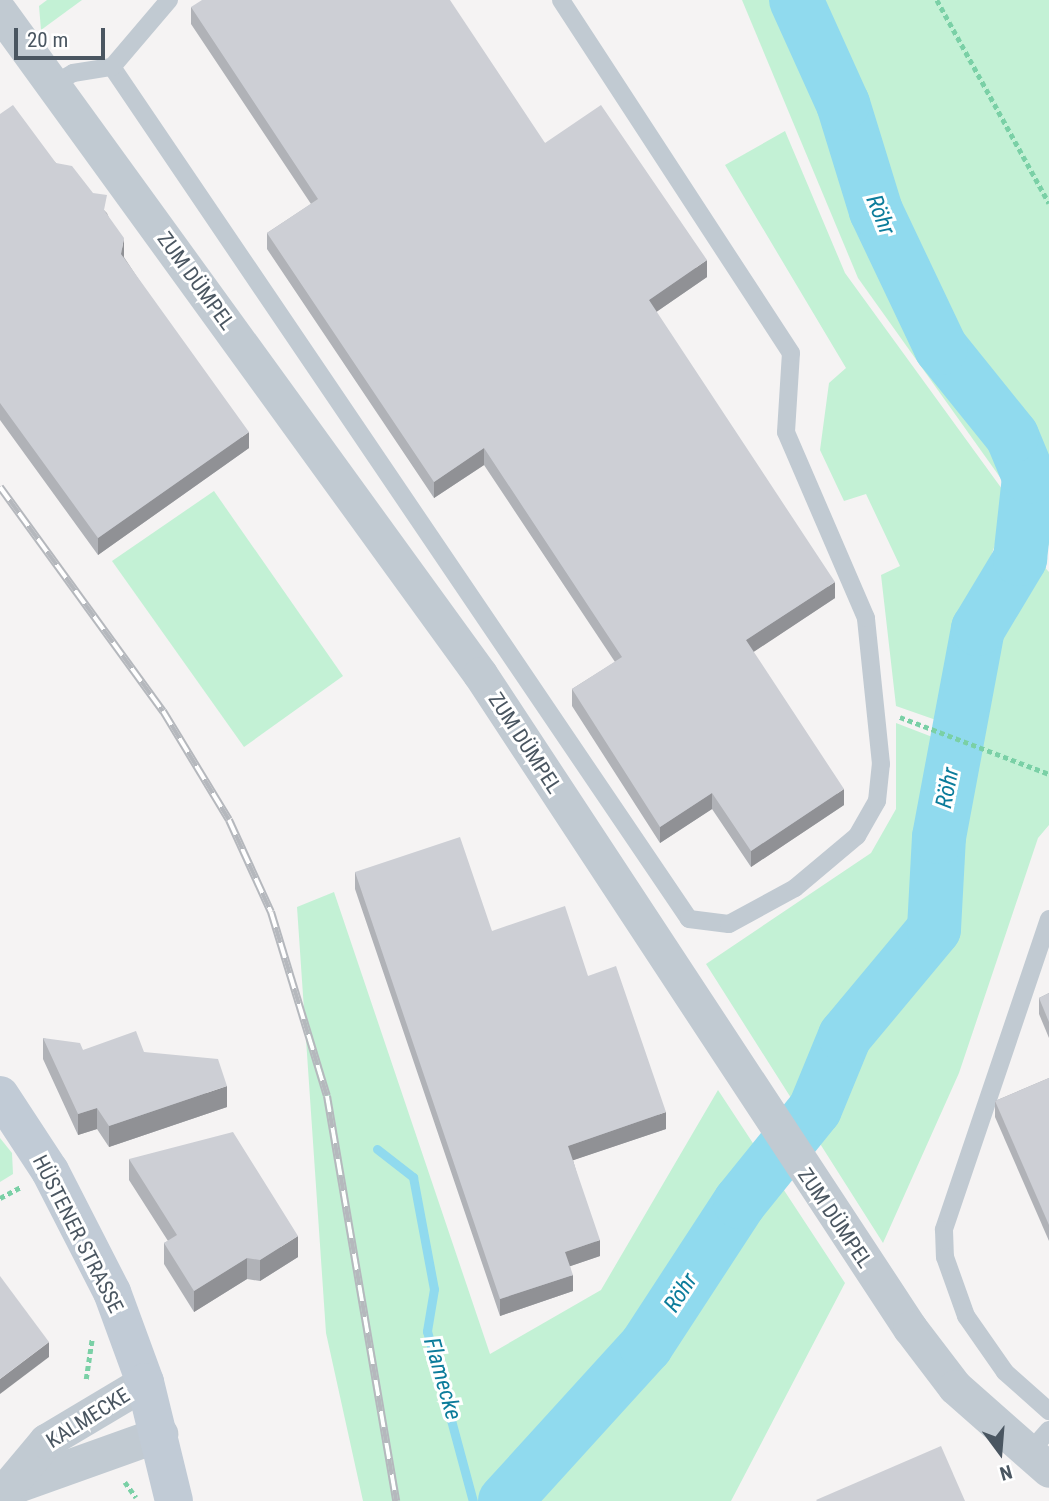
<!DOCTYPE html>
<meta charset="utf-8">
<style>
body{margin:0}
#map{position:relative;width:1049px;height:1501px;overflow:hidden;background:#f5f3f3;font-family:"Roboto Condensed",sans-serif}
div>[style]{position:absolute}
.green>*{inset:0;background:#c3f1d5}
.stream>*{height:9px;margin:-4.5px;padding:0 4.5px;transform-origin:4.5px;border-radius:4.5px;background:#90daee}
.river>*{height:54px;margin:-27px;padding:0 27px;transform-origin:27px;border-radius:27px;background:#90daee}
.path>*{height:4.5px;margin-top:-2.25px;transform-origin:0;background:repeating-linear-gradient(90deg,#7ad0a6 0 5px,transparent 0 8.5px)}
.service>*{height:18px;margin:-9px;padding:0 9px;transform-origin:9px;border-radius:9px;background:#c1cad2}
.minor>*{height:35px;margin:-17.5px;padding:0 17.5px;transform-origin:17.5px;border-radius:17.5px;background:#c1cad2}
.secondary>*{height:38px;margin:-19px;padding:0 19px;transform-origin:19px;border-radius:19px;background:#c1cbd6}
.rail>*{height:8px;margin-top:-4px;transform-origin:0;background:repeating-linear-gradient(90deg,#fff 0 16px,#b5b8bd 0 32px);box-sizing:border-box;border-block:2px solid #b5b8bd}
.wall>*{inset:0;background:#b0b2b7}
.shaded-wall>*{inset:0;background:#909195}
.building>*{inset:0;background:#cdcfd5}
span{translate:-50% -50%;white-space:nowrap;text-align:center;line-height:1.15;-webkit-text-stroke:6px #fff;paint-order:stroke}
.street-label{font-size:21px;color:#4a5661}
.water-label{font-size:23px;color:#0c7c9b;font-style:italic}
.north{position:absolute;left:965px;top:1417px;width:70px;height:70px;-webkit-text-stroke:5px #fff;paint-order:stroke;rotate:164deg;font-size:19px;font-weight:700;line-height:28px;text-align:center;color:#4a5661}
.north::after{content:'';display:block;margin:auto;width:24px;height:32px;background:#4a5661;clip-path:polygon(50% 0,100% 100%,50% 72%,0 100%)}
.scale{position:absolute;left:14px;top:28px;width:91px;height:32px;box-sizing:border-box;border:4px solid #4a5661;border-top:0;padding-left:9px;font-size:21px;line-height:24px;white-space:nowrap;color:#4a5661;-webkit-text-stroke:5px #fff;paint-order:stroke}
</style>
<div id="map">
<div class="green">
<div style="clip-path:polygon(47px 0,82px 0,41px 30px,39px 6px)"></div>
<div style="clip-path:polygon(742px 0,1049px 0,1049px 546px,858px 278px)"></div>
<div style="clip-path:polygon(785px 131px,845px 273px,1010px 500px,936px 720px,896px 706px,881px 575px,900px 566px,866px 494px,844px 501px,820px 450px,829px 383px,846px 368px,725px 165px)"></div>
<div style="clip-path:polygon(214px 491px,343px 676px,244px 747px,112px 561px)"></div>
<div style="clip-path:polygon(1014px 534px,1049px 572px,1049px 825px,1038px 838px,959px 1073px,883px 1243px,706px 964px,871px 853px,896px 809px,896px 723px,948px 743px)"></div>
<div style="clip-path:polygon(334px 892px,490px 1354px,601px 1290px,718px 1090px,845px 1283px,731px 1501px,363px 1501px,326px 1333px,297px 907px)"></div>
<div style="clip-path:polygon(0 1138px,12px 1153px,13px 1174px,0 1182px)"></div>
</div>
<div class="stream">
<div style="left:377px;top:1149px;width:46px;rotate:37.9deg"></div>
<div style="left:413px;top:1177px;width:114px;rotate:79.4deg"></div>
<div style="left:434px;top:1289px;width:43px;rotate:99.5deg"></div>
<div style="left:427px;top:1331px;width:176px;rotate:74.9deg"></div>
</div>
<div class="river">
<div style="left:505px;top:1501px;width:210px;rotate:-47.7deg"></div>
<div style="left:646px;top:1346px;width:172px;rotate:-56.9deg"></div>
<div style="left:740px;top:1202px;width:119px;rotate:-51.1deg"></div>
<div style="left:815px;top:1109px;width:79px;rotate:-67.7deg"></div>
<div style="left:845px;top:1036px;width:139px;rotate:-50.2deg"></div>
<div style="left:934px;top:929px;width:92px;rotate:-86.9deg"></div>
<div style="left:939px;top:837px;width:212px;rotate:-79.4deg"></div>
<div style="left:978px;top:629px;width:82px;rotate:-59deg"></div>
<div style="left:1020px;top:559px;width:82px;rotate:-83.7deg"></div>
<div style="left:1029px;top:477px;width:44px;rotate:-112.5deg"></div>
<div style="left:1012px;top:436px;width:113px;rotate:-128.9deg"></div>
<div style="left:941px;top:348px;width:152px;rotate:-115.4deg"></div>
<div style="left:876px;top:211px;width:112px;rotate:-107.1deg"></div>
<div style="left:843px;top:104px;width:114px;rotate:-114.3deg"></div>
</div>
<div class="path">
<div style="left:937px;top:0;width:232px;rotate:61.1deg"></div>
<div style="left:900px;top:717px;width:160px;rotate:20.9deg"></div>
<div style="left:0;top:1198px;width:24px;rotate:-28deg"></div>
<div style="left:86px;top:1379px;width:40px;rotate:-81.5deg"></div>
<div style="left:125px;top:1482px;width:19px;rotate:54deg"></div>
</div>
<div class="service">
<div style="left:112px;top:67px;width:1029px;rotate:55.89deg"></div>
<div style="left:689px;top:919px;width:40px;rotate:7.1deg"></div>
<div style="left:729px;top:924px;width:75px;rotate:-28.6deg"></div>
<div style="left:795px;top:888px;width:81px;rotate:-40deg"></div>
<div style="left:857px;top:836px;width:40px;rotate:-60.3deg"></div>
<div style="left:877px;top:801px;width:37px;rotate:-84deg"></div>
<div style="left:881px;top:764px;width:147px;rotate:-95.9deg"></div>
<div style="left:866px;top:618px;width:202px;rotate:-113.3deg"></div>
<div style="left:786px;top:432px;width:79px;rotate:-86.4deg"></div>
<div style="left:791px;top:353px;width:421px;rotate:-123.1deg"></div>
<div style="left:54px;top:84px;width:22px;rotate:-30deg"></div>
<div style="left:73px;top:73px;width:39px;rotate:-9deg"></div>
<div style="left:112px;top:67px;width:88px;rotate:-49.6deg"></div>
<div style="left:1049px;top:919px;width:328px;rotate:108.7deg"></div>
<div style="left:944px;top:1230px;width:27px;rotate:88deg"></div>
<div style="left:945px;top:1257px;width:63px;rotate:70.4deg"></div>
<div style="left:966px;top:1316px;width:68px;rotate:55.1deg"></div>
<div style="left:1005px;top:1372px;width:59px;rotate:41.6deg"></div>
<div style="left:1027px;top:1455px;width:33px;rotate:-49deg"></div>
</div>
<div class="minor">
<div style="left:0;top:12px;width:818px;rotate:54.06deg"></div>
<div style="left:480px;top:674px;width:783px;rotate:56.68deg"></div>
<div style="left:910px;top:1328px;width:74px;rotate:52.7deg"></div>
<div style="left:955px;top:1387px;width:125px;rotate:41.4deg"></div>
<div style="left:6px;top:1489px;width:164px;rotate:-19.7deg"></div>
<div style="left:0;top:1496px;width:72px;rotate:-50.1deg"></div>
<div style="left:46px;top:1441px;width:115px;rotate:-30.8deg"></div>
</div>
<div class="secondary">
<div style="left:0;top:1095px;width:91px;rotate:56.7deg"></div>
<div style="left:50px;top:1171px;width:136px;rotate:62.9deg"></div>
<div style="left:112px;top:1292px;width:96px;rotate:69.9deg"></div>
<div style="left:145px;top:1382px;width:122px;rotate:76.3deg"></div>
</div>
<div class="rail">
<div style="left:0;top:487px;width:277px;rotate:54deg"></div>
<div style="left:163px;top:711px;width:127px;rotate:58.8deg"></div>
<div style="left:229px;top:820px;width:101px;rotate:65.5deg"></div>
<div style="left:271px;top:912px;width:192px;rotate:73.1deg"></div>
<div style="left:327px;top:1096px;width:411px;rotate:80.3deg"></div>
</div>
<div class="wall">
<div style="clip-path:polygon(191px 7px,545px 143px,707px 277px,656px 312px,835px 598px,753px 652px,844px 805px,751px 867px,712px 809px,660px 843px,572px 706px,572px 689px,615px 662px,484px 465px,434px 498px,267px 249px,267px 233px,311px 204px,191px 24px)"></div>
<div style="clip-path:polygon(0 114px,56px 163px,107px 213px,124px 255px,124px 257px,249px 448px,98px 555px,0 420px)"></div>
<div style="clip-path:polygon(355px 872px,492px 931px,588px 976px,666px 1129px,573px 1160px,600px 1256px,570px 1266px,573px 1291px,500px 1316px,355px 889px)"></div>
<div style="clip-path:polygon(1049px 993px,1049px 1038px,1039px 1014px,1039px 998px)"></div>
<div style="clip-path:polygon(43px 1038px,83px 1050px,144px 1052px,227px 1107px,109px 1147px,97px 1129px,78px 1135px,43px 1059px)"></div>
<div style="clip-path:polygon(1049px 1078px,1049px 1241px,995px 1117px,995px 1101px)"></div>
<div style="clip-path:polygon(129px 1159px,298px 1257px,260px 1281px,247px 1279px,194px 1312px,164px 1264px,164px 1243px,168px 1241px,129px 1180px)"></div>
</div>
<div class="shaded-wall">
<div style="clip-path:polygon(124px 238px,124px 255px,121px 270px,121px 254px)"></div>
<div style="clip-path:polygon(707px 260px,707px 277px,649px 317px,649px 300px)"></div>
<div style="clip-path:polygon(249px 432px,249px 448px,98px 555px,98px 538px)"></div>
<div style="clip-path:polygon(484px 448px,484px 465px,434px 498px,434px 482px)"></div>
<div style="clip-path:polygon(835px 582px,835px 598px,746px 657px,746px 640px)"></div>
<div style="clip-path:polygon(844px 789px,844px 805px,751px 867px,751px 851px)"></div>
<div style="clip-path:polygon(712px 793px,712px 809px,660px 843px,660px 827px)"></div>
<div style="clip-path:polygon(227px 1086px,227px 1107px,109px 1147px,109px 1126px)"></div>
<div style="clip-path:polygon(97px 1108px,97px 1129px,78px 1135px,78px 1114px)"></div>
<div style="clip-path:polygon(666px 1112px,666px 1129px,568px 1162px,568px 1146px)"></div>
<div style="clip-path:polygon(298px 1236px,298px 1257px,260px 1281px,260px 1260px)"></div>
<div style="clip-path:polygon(600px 1240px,600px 1256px,565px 1268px,565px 1252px)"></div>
<div style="clip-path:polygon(247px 1258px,247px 1279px,194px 1312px,194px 1291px)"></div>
<div style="clip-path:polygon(573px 1275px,573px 1291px,500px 1316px,500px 1299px)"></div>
<div style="clip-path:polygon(49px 1342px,49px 1357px,0 1394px,0 1379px)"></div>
</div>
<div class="building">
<div style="clip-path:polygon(202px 0,450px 0,545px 143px,601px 105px,707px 260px,649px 300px,835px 582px,746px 640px,844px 789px,751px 851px,712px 793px,660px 827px,572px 689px,622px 657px,484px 448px,434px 482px,267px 233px,318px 199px,191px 7px)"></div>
<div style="clip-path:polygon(13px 105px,56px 163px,72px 166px,93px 193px,107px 195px,104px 210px,124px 238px,121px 254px,249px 432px,98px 538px,0 403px,0 114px)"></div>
<div style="clip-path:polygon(460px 837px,492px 931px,565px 906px,588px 976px,616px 966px,666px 1112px,568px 1146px,600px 1240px,565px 1252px,573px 1275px,500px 1299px,355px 872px)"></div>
<div style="clip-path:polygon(1049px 993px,1049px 1022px,1039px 998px)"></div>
<div style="clip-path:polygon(136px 1031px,144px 1052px,218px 1059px,227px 1086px,109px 1126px,97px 1108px,78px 1114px,43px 1038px,80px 1043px,83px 1050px)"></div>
<div style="clip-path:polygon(1049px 1078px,1049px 1225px,995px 1101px)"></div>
<div style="clip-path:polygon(233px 1132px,298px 1236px,260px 1260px,247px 1258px,194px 1291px,164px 1243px,177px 1235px,129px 1159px)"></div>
<div style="clip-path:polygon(0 1276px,49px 1342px,0 1379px)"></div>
<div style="clip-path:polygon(941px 1446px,965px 1501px,817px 1501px,816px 1500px)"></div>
</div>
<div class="street-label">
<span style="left:196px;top:281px;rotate:54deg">ZUM DÜMPEL</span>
<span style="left:525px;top:743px;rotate:57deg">ZUM DÜMPEL</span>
<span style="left:835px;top:1218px;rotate:56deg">ZUM DÜMPEL</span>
<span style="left:78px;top:1234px;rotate:63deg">HÜSTENER STRASSE</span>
<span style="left:88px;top:1418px;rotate:-32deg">KALMECKE</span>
</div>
<div class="water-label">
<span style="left:880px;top:215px;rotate:68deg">Röhr</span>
<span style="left:948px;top:788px;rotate:-79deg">Röhr</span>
<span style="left:681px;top:1293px;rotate:-57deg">Röhr</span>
<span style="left:442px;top:1379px;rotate:74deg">Flamecke</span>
</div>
<div class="north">N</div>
<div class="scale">20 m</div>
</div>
